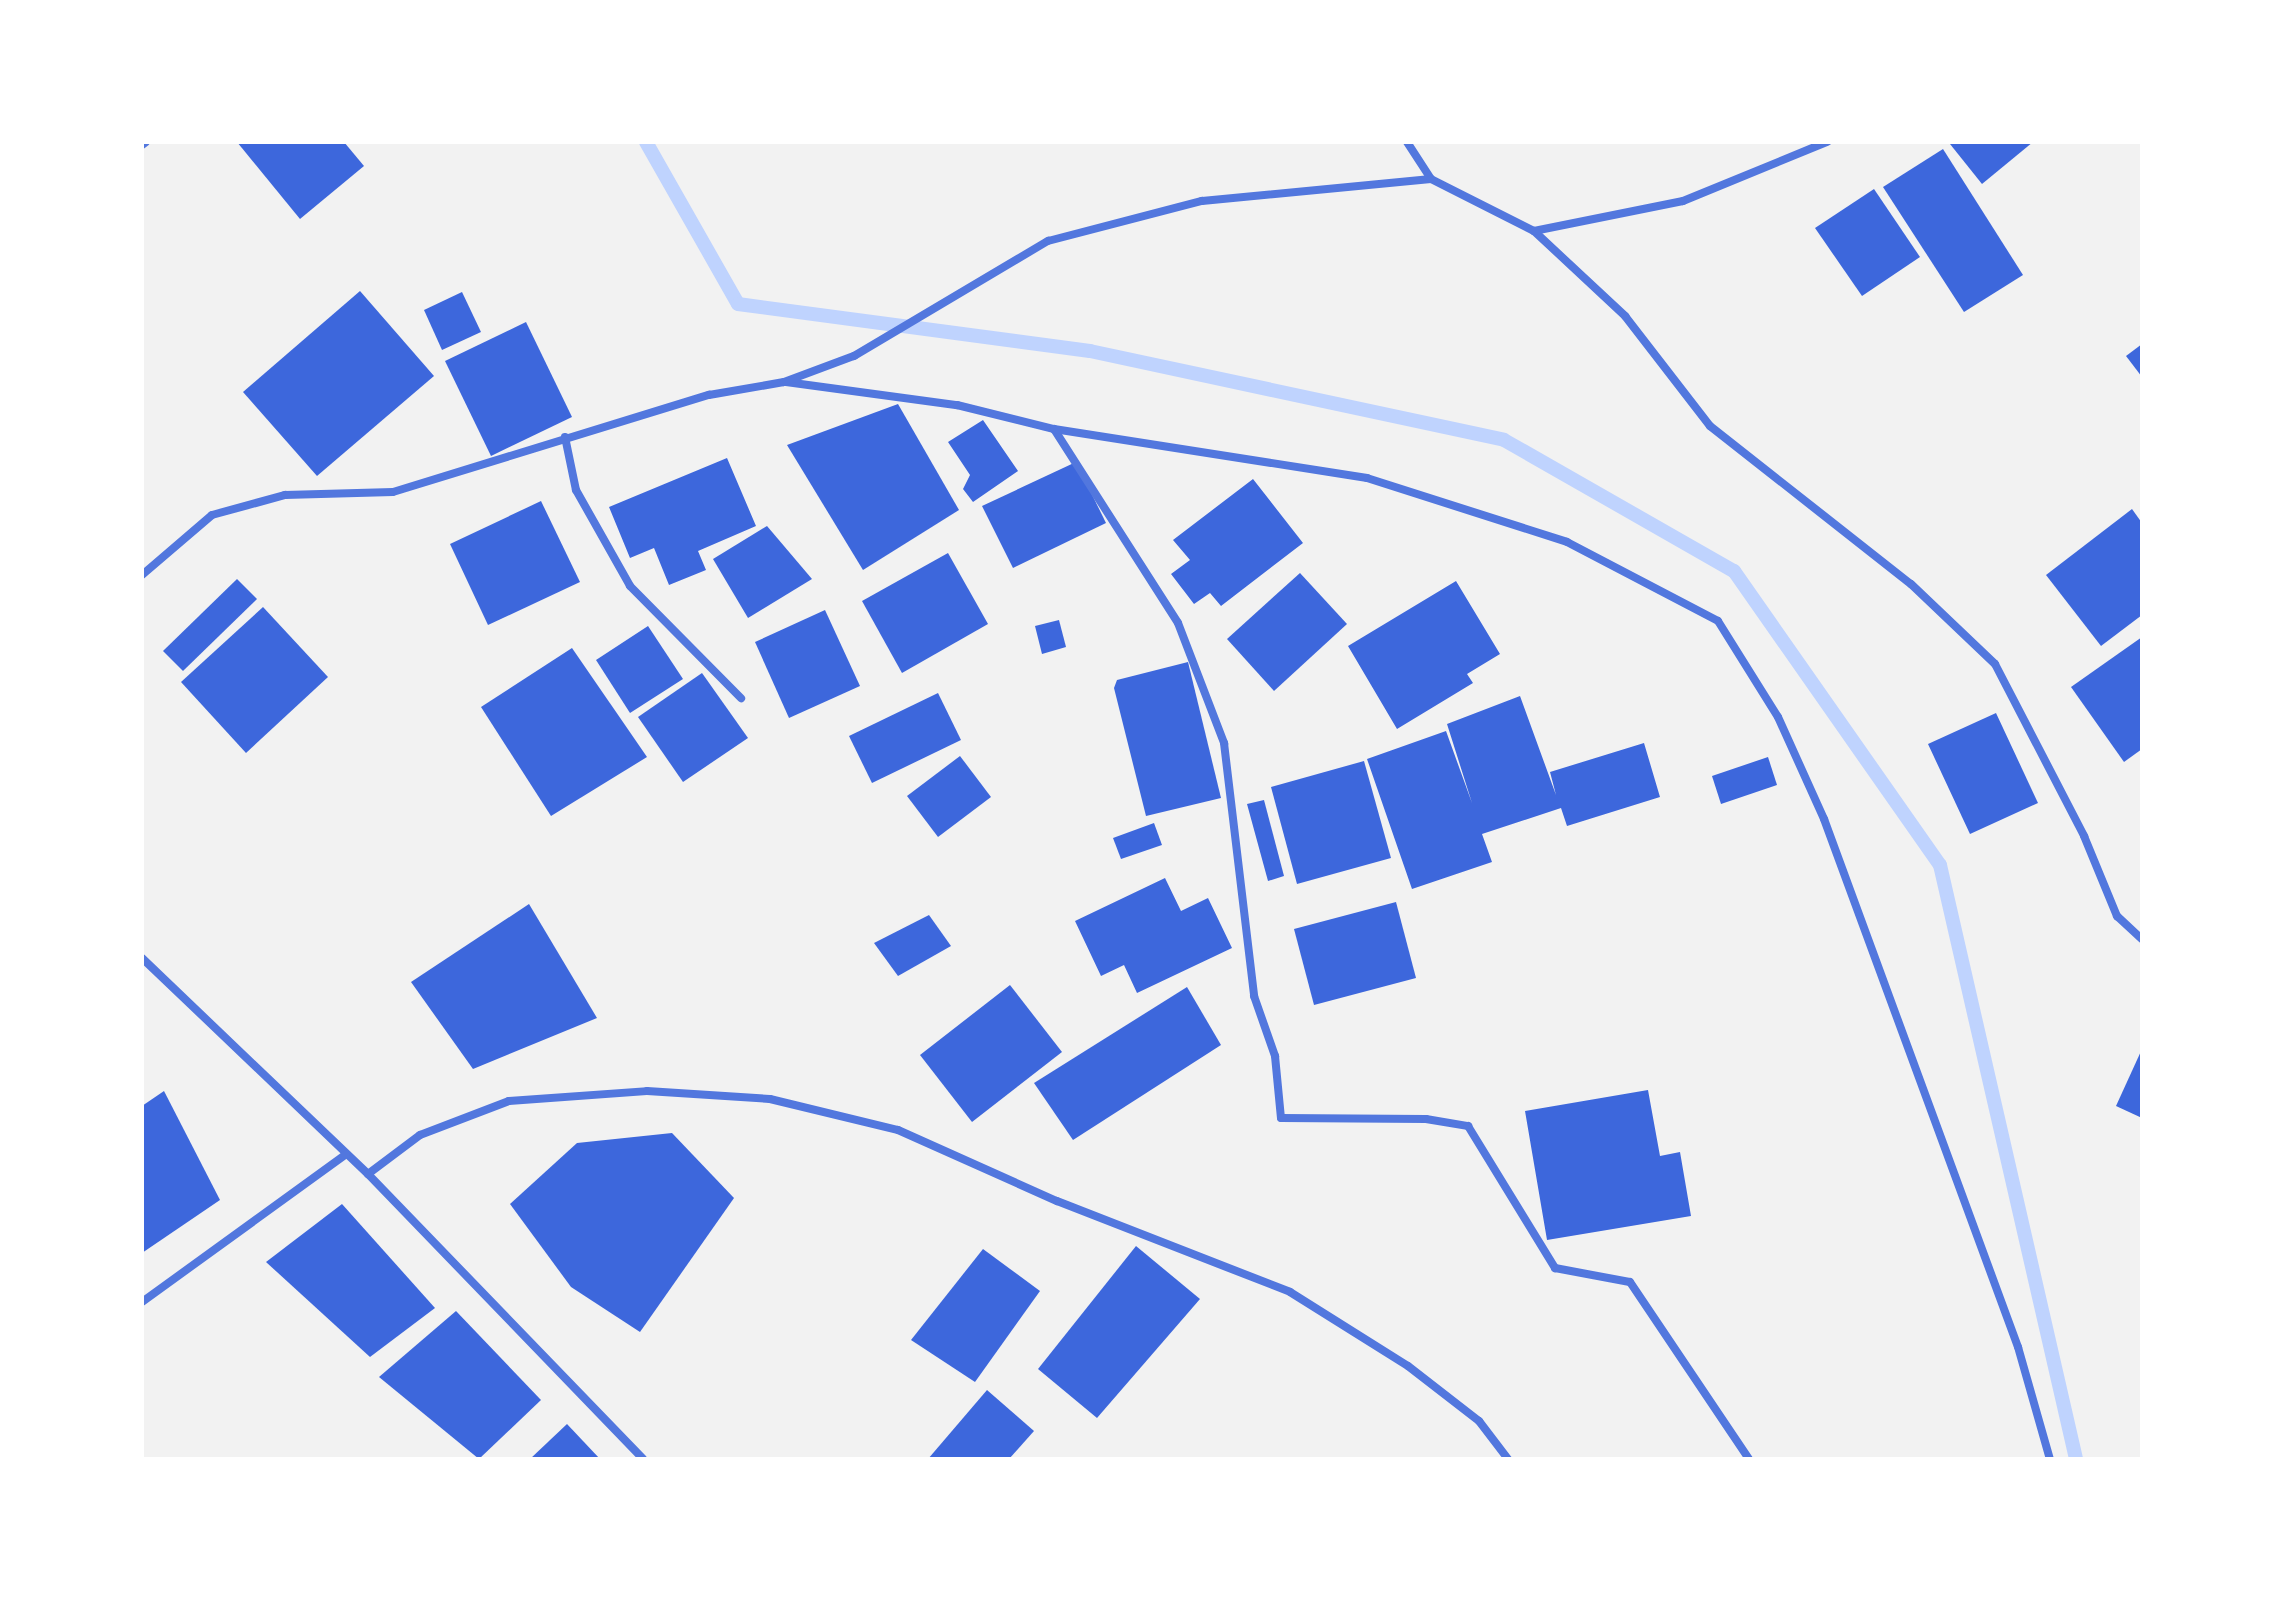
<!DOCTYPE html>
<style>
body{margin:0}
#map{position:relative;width:2284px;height:1601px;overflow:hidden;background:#f2f2f2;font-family:Cabin,sans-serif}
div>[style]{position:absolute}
.stream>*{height:14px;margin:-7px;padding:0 7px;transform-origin:7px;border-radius:7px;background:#bfd3fe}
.building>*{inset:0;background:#3d67dc}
.minor>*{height:8px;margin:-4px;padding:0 4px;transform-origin:4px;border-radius:4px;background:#5277de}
span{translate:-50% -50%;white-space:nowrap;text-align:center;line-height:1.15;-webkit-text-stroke:6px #fff;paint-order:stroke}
.frame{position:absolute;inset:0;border:144px solid #fff;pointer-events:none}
</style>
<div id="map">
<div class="stream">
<div style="left:646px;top:142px;width:186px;rotate:60.4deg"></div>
<div style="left:738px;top:304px;width:355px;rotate:7.6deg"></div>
<div style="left:1090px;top:351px;width:423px;rotate:12.1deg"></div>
<div style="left:1504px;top:440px;width:265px;rotate:29.7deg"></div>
<div style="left:1734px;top:571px;width:359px;rotate:55deg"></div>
<div style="left:1940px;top:865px;width:609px;rotate:77.1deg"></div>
</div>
<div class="building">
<div style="clip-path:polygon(237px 142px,344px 142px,364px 166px,300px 219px)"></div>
<div style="clip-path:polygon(2033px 142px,1982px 184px,1950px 144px,1952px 142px)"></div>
<div style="clip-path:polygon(1943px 149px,2023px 275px,1964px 312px,1883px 187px)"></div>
<div style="clip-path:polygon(1874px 189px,1920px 257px,1862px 296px,1815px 228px)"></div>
<div style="clip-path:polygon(360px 291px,434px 376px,317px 476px,243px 392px)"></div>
<div style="clip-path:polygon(462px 292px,481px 332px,442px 350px,424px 310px)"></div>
<div style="clip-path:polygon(526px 322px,572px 417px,491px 456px,445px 361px)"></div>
<div style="clip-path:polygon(2142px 344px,2142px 377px,2126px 356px)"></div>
<div style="clip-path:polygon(898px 404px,959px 510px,863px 570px,787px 445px)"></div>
<div style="clip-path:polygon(983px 420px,1018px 471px,973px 502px,963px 489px,970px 475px,948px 442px)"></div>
<div style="clip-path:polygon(727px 458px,756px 526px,698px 551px,706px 570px,669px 585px,654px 548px,630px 558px,609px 507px)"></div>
<div style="clip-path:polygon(1076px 462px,1106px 523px,1013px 568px,982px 506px)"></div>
<div style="clip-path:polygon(1253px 479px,1303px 543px,1221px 606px,1210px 593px,1194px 604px,1171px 574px,1190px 560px,1173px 540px)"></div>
<div style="clip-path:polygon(541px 501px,580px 582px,488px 625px,450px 544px)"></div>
<div style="clip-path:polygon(2132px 509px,2142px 523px,2142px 615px,2101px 646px,2046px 575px)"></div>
<div style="clip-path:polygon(767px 526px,812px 579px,748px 618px,713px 559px)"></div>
<div style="clip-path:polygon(948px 553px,988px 624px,902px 673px,862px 601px)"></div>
<div style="clip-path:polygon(1300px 573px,1347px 624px,1274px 691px,1227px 639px)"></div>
<div style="clip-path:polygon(237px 579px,257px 599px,183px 671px,163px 651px)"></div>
<div style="clip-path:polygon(1456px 581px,1500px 654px,1467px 674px,1473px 683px,1397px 729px,1348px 646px)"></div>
<div style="clip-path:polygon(263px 607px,328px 677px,246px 753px,181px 682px)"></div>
<div style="clip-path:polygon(825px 610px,860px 686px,789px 718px,755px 642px)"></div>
<div style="clip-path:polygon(1059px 620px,1066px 647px,1042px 654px,1035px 626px)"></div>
<div style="clip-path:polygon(648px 626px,683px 679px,630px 713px,596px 660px)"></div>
<div style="clip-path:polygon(2142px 637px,2142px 749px,2124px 762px,2071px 687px)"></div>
<div style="clip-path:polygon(572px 648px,647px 757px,551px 816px,481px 707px)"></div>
<div style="clip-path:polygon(1188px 662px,1221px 798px,1146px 816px,1114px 688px,1117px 680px)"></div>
<div style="clip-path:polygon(702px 673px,748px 738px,683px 782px,638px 717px)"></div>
<div style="clip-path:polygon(938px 693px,961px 740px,872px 783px,849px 736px)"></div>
<div style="clip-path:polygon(1520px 696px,1556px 795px,1550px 772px,1644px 743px,1660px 797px,1567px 826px,1561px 808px,1482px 834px,1492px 862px,1412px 889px,1367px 759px,1446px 731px,1472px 803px,1447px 724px)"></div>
<div style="clip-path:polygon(1996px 713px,2038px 803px,1970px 834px,1928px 744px)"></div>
<div style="clip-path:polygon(960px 756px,991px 797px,938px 837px,907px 796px)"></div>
<div style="clip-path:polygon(1768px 757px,1777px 785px,1721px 804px,1712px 776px)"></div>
<div style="clip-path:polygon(1364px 761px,1391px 858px,1297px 884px,1271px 787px)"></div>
<div style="clip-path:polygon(1264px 800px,1284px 876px,1268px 881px,1247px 804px)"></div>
<div style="clip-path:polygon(1154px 823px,1162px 845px,1121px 859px,1113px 838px)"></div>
<div style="clip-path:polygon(1165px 878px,1181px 911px,1208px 898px,1232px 948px,1137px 993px,1124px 965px,1101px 976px,1075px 921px)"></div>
<div style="clip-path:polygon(1396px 902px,1416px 978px,1314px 1005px,1294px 929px)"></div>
<div style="clip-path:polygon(529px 904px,597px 1018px,473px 1069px,411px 982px)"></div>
<div style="clip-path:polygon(929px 915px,951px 946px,898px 976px,874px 943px)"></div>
<div style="clip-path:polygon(1010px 985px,1062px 1052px,972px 1122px,920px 1055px)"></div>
<div style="clip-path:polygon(1187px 987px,1221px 1045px,1073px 1140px,1034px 1083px)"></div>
<div style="clip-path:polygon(2142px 1049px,2142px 1118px,2116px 1106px)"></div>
<div style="clip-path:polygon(1648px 1090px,1660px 1156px,1680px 1152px,1691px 1216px,1547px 1240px,1525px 1111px)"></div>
<div style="clip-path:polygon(164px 1091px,220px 1200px,142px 1253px,142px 1106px)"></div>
<div style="clip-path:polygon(672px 1133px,734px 1198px,640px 1332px,571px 1287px,510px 1204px,577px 1143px)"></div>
<div style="clip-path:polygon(342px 1204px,435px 1308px,370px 1357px,266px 1262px)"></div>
<div style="clip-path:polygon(1136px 1246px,1200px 1299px,1097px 1418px,1038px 1369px)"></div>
<div style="clip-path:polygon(983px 1249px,1040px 1291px,975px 1382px,911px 1340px)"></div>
<div style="clip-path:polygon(456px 1311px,541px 1400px,479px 1459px,379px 1377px)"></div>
<div style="clip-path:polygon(987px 1390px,1034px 1431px,1009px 1459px,928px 1459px)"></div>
<div style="clip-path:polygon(567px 1424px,600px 1459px,530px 1459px)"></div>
</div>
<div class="minor">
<div style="left:1407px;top:142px;width:44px;rotate:57deg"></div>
<div style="left:142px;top:145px;width:5px;rotate:-37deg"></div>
<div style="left:1534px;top:231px;width:125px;rotate:43deg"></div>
<div style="left:1625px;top:316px;width:139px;rotate:52.3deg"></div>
<div style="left:1710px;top:426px;width:256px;rotate:38.2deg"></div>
<div style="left:1911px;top:584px;width:116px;rotate:43.6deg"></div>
<div style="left:1995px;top:664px;width:194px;rotate:62.6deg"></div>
<div style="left:2084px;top:836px;width:87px;rotate:67.6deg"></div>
<div style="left:2117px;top:916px;width:34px;rotate:43deg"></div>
<div style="left:786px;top:382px;width:173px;rotate:7.7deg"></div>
<div style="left:957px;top:405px;width:100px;rotate:13.9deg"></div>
<div style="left:1054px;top:429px;width:230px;rotate:57.4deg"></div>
<div style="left:1178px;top:623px;width:129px;rotate:69deg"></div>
<div style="left:1224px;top:743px;width:255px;rotate:83.2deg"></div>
<div style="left:1254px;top:996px;width:64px;rotate:70.7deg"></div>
<div style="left:1275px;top:1056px;width:62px;rotate:84.5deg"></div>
<div style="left:1281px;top:1118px;width:145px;rotate:0.4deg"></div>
<div style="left:1426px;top:1119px;width:43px;rotate:9.5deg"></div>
<div style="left:1468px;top:1126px;width:167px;rotate:58.5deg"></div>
<div style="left:1555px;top:1268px;width:76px;rotate:10.6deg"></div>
<div style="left:1630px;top:1282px;width:213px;rotate:56.1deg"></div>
<div style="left:1054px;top:429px;width:317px;rotate:8.9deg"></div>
<div style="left:1367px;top:478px;width:210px;rotate:17.7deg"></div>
<div style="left:1567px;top:542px;width:170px;rotate:27.6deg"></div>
<div style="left:1718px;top:621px;width:113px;rotate:58deg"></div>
<div style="left:1778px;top:717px;width:112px;rotate:65.7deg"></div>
<div style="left:1824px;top:819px;width:563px;rotate:69.83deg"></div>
<div style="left:2018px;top:1347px;width:116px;rotate:74.1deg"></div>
<div style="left:565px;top:437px;width:54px;rotate:78.3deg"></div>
<div style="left:576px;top:490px;width:110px;rotate:60.6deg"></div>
<div style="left:630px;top:586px;width:158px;rotate:45.3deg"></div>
<div style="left:142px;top:575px;width:92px;rotate:-40.6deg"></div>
<div style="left:212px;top:515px;width:76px;rotate:-15.3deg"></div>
<div style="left:285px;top:495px;width:108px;rotate:-1.6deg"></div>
<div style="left:393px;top:492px;width:331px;rotate:-17.1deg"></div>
<div style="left:709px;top:395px;width:76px;rotate:-9.8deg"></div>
<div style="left:784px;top:382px;width:75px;rotate:-20.4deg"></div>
<div style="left:854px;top:356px;width:226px;rotate:-30.7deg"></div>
<div style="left:1048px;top:241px;width:159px;rotate:-14.6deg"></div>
<div style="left:1202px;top:201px;width:230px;rotate:-5.5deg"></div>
<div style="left:1431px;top:179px;width:115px;rotate:26.8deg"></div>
<div style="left:1534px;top:231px;width:152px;rotate:-11.4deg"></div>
<div style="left:1683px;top:201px;width:156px;rotate:-22.3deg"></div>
<div style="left:142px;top:958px;width:313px;rotate:43.7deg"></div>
<div style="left:368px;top:1174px;width:396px;rotate:46deg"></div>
<div style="left:368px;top:1174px;width:65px;rotate:-36.9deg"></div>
<div style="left:420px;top:1135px;width:95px;rotate:-20.9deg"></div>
<div style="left:509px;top:1101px;width:138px;rotate:-4.1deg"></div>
<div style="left:647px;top:1091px;width:123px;rotate:3.7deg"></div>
<div style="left:770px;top:1099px;width:132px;rotate:13.6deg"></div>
<div style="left:898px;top:1130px;width:174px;rotate:24.1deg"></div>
<div style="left:1057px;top:1201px;width:250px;rotate:21.3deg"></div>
<div style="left:1290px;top:1292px;width:139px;rotate:32.1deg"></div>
<div style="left:1408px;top:1366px;width:90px;rotate:37.8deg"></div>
<div style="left:1479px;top:1421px;width:48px;rotate:52.7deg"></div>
<div style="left:142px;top:1302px;width:251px;rotate:-35.9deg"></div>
</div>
<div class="frame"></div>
</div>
